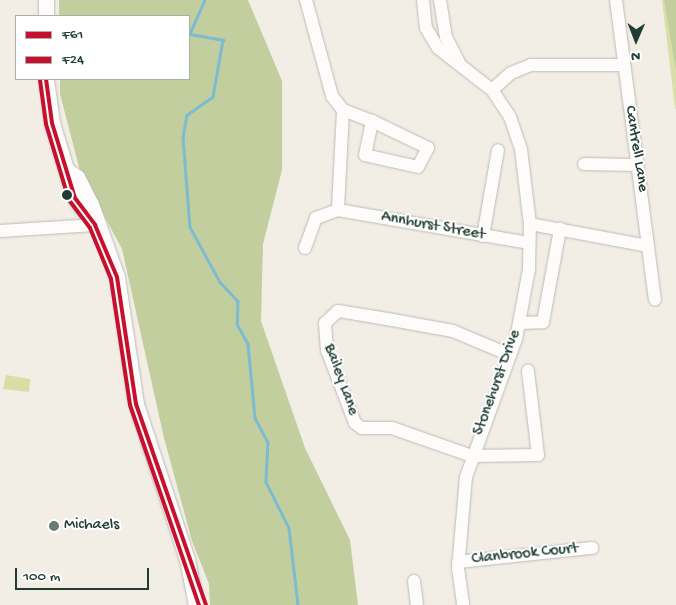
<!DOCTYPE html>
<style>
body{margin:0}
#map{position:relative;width:676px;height:605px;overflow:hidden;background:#f2eee6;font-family:"Gochi Hand",sans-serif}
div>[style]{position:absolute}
.green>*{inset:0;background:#d9dea6}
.forest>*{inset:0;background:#c3ce9e}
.stream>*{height:2.5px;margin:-1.25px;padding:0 1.25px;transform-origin:1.25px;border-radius:1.25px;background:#7cbcd1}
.roads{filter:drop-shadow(0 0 1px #bcbbb6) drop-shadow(0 0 1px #bcbbb6)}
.minor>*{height:12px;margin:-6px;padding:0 6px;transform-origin:6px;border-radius:6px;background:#fdfcfb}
.major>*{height:15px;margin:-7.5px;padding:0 7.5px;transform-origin:7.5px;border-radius:7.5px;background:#fdfcfb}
.bus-1>*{height:4px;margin:-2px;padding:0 2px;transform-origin:2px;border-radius:2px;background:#c8102e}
.bus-2>*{height:4px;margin:-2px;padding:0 2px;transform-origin:2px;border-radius:2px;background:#c8102e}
.dots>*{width:14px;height:14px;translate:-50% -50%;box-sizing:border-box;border:2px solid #fff;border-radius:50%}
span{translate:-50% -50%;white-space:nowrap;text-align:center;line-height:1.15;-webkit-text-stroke:4px #fff;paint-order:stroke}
.street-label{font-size:16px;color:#1f3d34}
.poi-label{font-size:16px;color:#1f3d34}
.left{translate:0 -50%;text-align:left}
.legend{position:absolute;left:15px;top:15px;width:175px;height:65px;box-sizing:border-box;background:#fff;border:1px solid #a5b1ae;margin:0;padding:6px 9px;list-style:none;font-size:15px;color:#1f3d34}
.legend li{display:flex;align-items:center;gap:10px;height:25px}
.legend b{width:25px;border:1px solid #a5b1ae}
.north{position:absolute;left:611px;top:15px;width:50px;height:50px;-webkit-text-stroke:4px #fff;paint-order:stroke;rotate:181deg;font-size:14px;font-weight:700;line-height:20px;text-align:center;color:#1f3d34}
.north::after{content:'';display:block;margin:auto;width:18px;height:22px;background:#1f3d34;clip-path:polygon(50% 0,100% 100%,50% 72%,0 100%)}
.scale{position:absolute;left:15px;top:568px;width:134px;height:22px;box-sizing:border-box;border:2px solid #1f3d34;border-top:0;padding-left:6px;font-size:15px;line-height:18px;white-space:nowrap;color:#1f3d34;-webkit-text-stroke:4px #fff;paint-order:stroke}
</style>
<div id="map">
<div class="green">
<div style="clip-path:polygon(662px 0,676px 0,676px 109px,675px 108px)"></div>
<div style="clip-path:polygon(6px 375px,30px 379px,29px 392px,3px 389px)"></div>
</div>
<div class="forest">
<div style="clip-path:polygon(59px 0,248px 0,282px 81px,282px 170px,263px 244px,261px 321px,305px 448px,350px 540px,358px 605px,210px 605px,209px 584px,192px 541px,164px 438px,122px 249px,80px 171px,60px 94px,60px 79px,189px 79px,189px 16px,59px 16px)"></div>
<div style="clip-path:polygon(664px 0,676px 0,676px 70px)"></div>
</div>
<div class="stream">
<div style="left:205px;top:0;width:37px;rotate:114deg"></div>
<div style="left:190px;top:34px;width:34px;rotate:10deg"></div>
<div style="left:223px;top:40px;width:58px;rotate:100deg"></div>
<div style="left:213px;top:97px;width:32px;rotate:145deg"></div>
<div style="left:187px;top:115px;width:22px;rotate:100deg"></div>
<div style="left:183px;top:137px;width:90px;rotate:85.6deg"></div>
<div style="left:190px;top:227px;width:63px;rotate:61.4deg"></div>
<div style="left:220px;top:282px;width:26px;rotate:47deg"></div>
<div style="left:238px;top:301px;width:23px;rotate:92deg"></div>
<div style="left:237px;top:324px;width:23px;rotate:61deg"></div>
<div style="left:248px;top:344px;width:74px;rotate:84.6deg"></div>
<div style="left:255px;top:418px;width:27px;rotate:62deg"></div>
<div style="left:268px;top:442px;width:40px;rotate:92.9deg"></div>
<div style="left:266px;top:482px;width:51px;rotate:63.4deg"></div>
<div style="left:289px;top:528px;width:78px;rotate:83.3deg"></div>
</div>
<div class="roads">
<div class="minor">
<div style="left:306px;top:0;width:99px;rotate:74.8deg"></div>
<div style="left:332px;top:96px;width:18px;rotate:52deg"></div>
<div style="left:343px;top:110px;width:100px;rotate:92.9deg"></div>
<div style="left:423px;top:0;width:28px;rotate:84deg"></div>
<div style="left:426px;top:28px;width:23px;rotate:59deg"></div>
<div style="left:438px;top:48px;width:68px;rotate:37.9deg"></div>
<div style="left:492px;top:90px;width:32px;rotate:56deg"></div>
<div style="left:510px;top:117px;width:34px;rotate:71deg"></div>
<div style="left:521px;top:149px;width:76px;rotate:83.2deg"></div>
<div style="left:530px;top:224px;width:45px;rotate:91.3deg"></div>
<div style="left:529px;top:269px;width:71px;rotate:100.5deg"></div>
<div style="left:516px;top:339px;width:147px;rotate:109.9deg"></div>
<div style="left:466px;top:477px;width:91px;rotate:95deg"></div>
<div style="left:458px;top:568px;width:37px;rotate:82deg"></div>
<div style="left:440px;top:0;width:37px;rotate:81deg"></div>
<div style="left:446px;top:37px;width:29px;rotate:63deg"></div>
<div style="left:616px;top:0;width:302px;rotate:82.6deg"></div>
<div style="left:492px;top:90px;width:25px;rotate:-42deg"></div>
<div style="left:511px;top:73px;width:22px;rotate:-22deg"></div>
<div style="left:531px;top:65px;width:92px"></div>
<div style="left:343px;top:110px;width:31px;rotate:21deg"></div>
<div style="left:372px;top:121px;width:62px;rotate:25.7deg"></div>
<div style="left:428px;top:148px;width:21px;rotate:118deg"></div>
<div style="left:418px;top:167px;width:54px;rotate:-167.2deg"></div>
<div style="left:365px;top:155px;width:35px;rotate:-78deg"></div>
<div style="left:584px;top:164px;width:51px;rotate:1.1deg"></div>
<div style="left:530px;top:224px;width:120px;rotate:10.6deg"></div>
<div style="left:0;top:231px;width:95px;rotate:-3.6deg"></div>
<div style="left:483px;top:236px;width:87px;rotate:-80.1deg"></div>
<div style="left:305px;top:248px;width:32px;rotate:-70deg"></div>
<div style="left:316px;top:218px;width:23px;rotate:-20deg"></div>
<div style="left:338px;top:210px;width:194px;rotate:9.8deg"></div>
<div style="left:520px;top:323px;width:23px;rotate:-2deg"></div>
<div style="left:543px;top:322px;width:95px;rotate:-79.6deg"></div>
<div style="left:510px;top:355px;width:62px;rotate:-157.2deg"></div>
<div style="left:453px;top:331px;width:67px;rotate:-169.7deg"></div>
<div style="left:387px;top:319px;width:50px;rotate:-170.7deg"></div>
<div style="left:338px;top:311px;width:18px;rotate:137deg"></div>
<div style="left:325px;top:323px;width:27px;rotate:86deg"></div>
<div style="left:327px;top:350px;width:78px;rotate:69deg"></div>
<div style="left:355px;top:423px;width:9px;rotate:36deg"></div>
<div style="left:362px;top:428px;width:30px"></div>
<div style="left:392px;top:428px;width:85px;rotate:19.3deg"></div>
<div style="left:472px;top:456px;width:66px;rotate:-0.9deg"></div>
<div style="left:538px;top:455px;width:85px;rotate:-96.8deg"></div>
<div style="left:458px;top:562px;width:135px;rotate:-6deg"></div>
<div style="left:414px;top:581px;width:24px;rotate:83deg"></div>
</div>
<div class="major">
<div style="left:46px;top:0;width:16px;rotate:90deg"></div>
<div style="left:46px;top:79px;width:44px;rotate:82.2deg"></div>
<div style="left:52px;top:123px;width:78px;rotate:73deg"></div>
<div style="left:75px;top:198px;width:32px;rotate:54deg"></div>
<div style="left:68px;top:171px;width:11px;rotate:34deg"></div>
<div style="left:77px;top:177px;width:30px;rotate:63deg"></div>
<div style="left:91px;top:204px;width:77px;rotate:70.4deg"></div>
<div style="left:117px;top:277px;width:128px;rotate:81.5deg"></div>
<div style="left:136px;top:404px;width:163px;rotate:71.8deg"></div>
<div style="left:187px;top:559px;width:47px;rotate:78.9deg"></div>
</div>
</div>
<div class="bus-1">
<div style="left:46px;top:79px;width:44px;rotate:82.2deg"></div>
<div style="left:52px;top:123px;width:78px;rotate:73deg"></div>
<div style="left:75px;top:198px;width:34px;rotate:53deg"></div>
<div style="left:95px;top:225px;width:56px;rotate:67.1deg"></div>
<div style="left:117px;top:277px;width:128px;rotate:81.5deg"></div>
<div style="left:136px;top:404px;width:213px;rotate:70.8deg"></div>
</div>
<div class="bus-2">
<div style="left:40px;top:80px;width:44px;rotate:82.2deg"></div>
<div style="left:46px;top:124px;width:79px;rotate:73.2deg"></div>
<div style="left:69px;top:200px;width:35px;rotate:53deg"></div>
<div style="left:90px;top:228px;width:55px;rotate:67.6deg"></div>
<div style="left:111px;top:279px;width:127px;rotate:81.4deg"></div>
<div style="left:130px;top:405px;width:212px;rotate:71deg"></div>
</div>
<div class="dots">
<div style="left:67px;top:195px;background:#1f3d34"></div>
<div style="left:54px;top:526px;background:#697b72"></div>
</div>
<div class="street-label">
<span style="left:635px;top:149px;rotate:81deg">Cantrell Lane</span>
<span style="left:433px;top:227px;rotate:10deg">Annhurst Street</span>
<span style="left:340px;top:380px;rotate:70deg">Bailey Lane</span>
<span style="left:498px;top:383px;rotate:-70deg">Stonehurst Drive</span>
<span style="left:525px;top:555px;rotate:-6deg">Clanbrook Court</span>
</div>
<div class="poi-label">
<span class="left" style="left:64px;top:526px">Michaels</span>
</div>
<ul class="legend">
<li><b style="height:6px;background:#c8102e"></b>F61</li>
<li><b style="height:6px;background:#c8102e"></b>F24</li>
</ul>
<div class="north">N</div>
<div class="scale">100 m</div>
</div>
